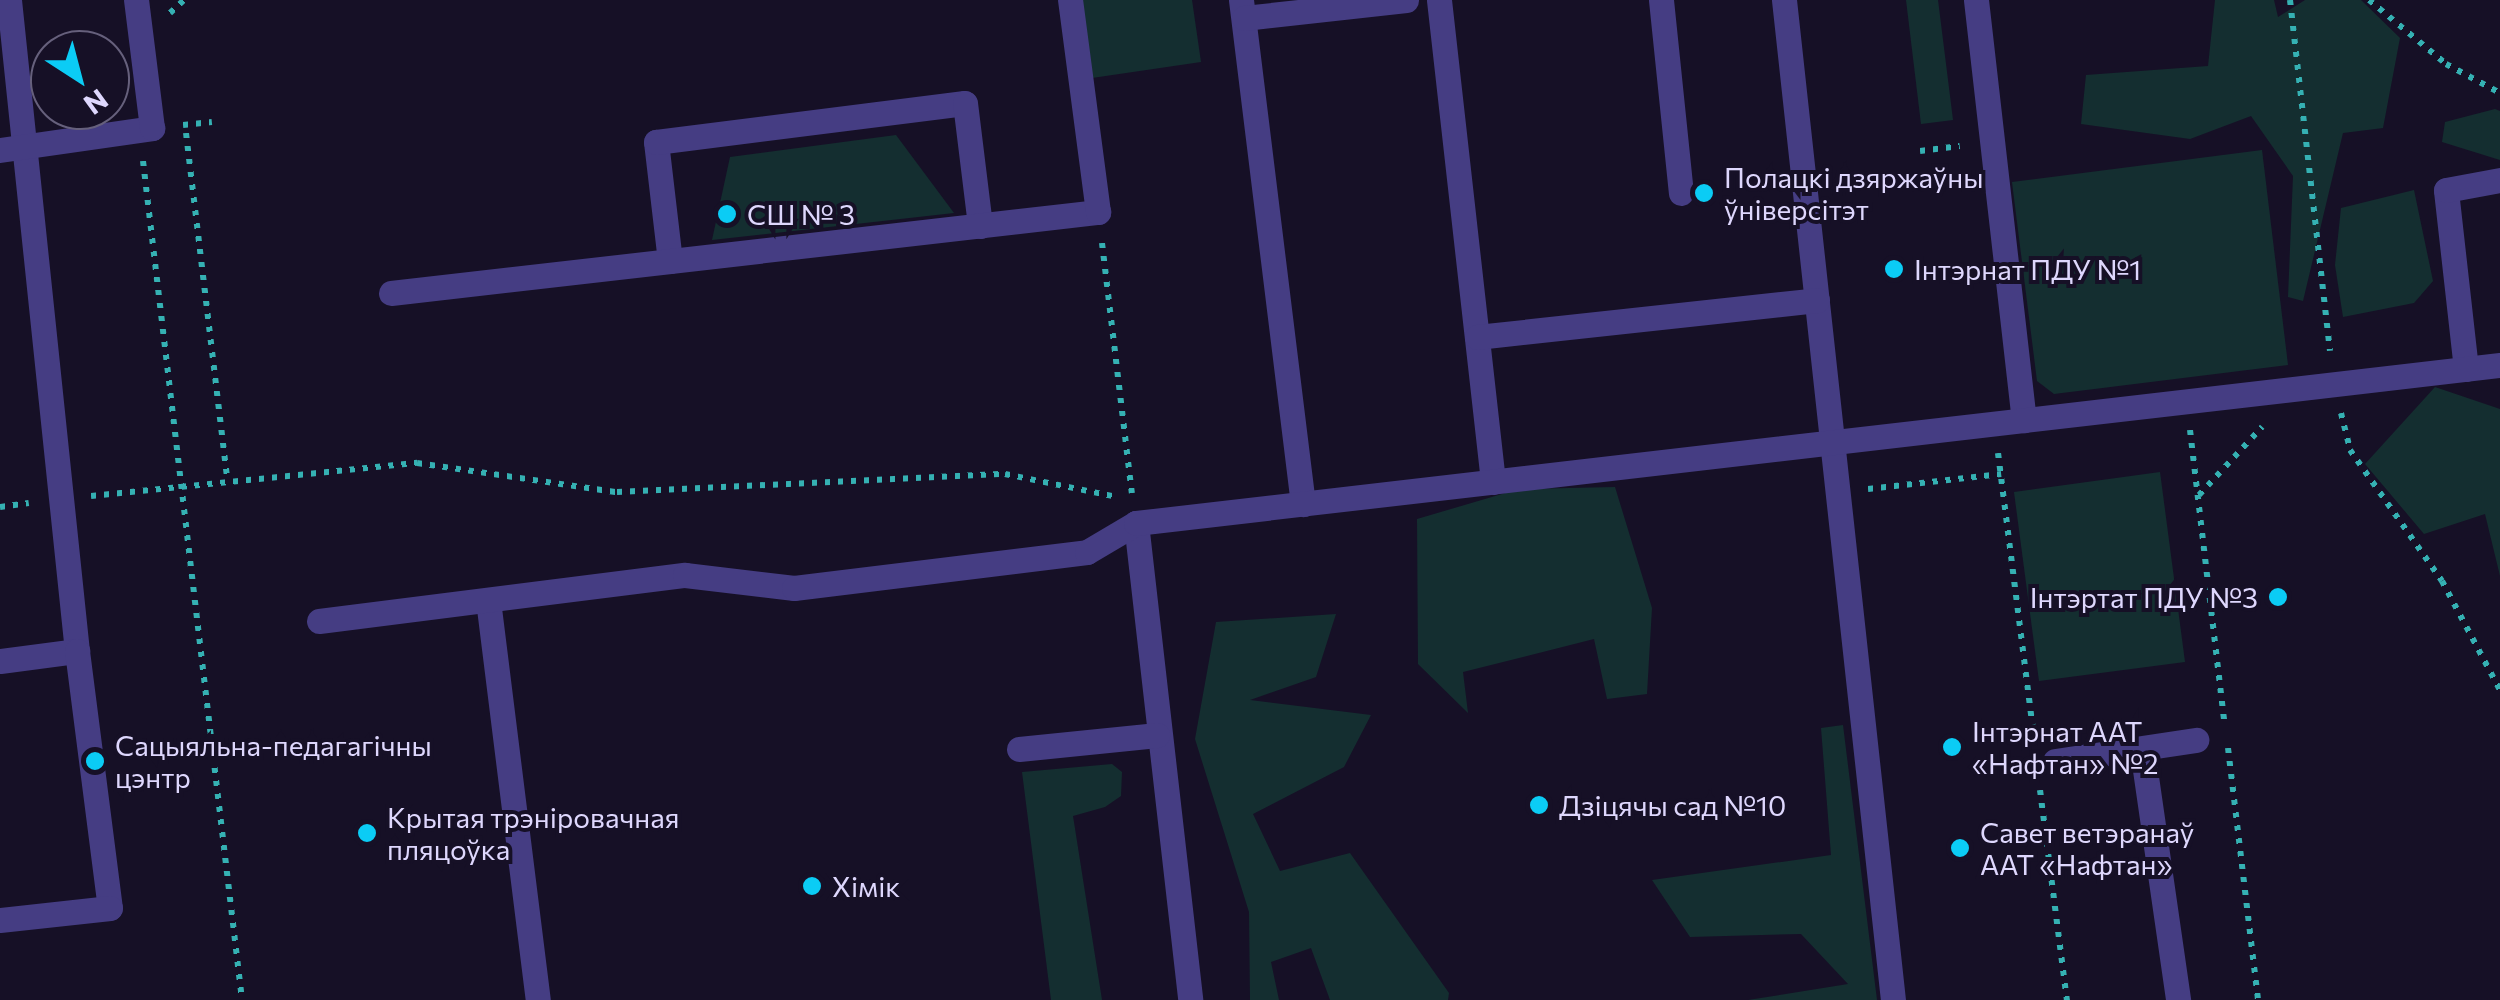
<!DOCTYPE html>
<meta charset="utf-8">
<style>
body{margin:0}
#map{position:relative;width:2500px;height:1000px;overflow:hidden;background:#161026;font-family:Commissioner,sans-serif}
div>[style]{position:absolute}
.green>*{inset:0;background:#142e30}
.path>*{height:6px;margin-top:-3px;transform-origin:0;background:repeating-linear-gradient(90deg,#35b1b3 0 5px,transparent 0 13px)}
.minor>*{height:25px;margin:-12.5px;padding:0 12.5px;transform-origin:12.5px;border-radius:12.5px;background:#453d83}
.dots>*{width:28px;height:28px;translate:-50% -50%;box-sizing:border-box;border:5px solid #161026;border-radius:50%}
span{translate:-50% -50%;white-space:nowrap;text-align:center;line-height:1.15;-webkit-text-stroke:8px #161026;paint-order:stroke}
.poi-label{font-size:28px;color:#ded7fd}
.left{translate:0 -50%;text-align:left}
.right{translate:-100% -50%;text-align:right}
.north{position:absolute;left:30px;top:30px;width:100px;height:100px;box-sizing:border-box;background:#161026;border:2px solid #66607c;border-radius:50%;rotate:144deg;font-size:28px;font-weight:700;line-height:40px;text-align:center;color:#ded7fd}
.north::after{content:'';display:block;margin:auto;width:35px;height:45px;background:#0bccf5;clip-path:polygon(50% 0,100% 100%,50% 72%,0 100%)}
</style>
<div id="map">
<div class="green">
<div style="clip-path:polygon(1082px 0,1192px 0,1201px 62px,1092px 78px)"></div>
<div style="clip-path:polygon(1906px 0,1938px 0,1953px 120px,1921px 124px)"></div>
<div style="clip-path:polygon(2215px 0,2274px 0,2278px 17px,2305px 0,2361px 0,2400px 38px,2383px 128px,2343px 133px,2303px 301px,2288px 297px,2293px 176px,2251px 116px,2190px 139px,2081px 124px,2086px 75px,2208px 66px)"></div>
<div style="clip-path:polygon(2495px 109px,2500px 111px,2500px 160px,2442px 142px,2445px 122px)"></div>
<div style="clip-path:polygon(896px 135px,954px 213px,712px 240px,730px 157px)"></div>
<div style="clip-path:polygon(2262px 150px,2288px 365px,2054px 394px,2037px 381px,2012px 182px)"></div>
<div style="clip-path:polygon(2414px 190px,2433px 281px,2414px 303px,2343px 317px,2335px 265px,2341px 208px)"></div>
<div style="clip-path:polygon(2435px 387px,2500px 409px,2500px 576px,2485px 514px,2424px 534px,2365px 464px)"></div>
<div style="clip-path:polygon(2160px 472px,2185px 662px,2039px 681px,2014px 492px)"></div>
<div style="clip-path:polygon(1615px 487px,1652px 608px,1647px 694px,1607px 699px,1594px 639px,1463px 672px,1468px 713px,1418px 664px,1417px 519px,1519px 489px)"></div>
<div style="clip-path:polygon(1336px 614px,1316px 677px,1250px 700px,1371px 715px,1344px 767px,1253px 814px,1280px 871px,1350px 853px,1449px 993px,1448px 1000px,1330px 1000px,1311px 948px,1271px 962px,1279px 1000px,1250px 1000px,1249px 912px,1195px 739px,1216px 622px)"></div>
<div style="clip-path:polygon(1843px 725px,1877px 1000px,1748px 1000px,1848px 984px,1801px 934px,1690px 937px,1652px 880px,1831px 855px,1821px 728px)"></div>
<div style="clip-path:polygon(1112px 764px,1122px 772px,1121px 796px,1105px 807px,1073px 816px,1102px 1000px,1051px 1000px,1022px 772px)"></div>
</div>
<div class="path">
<div style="left:2290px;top:0;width:353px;rotate:83.5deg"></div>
<div style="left:2369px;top:0;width:100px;rotate:39.7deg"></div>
<div style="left:2446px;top:64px;width:61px;rotate:28.2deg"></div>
<div style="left:170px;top:13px;width:19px;rotate:-43deg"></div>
<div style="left:183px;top:125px;width:29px;rotate:-6deg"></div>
<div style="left:186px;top:133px;width:348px;rotate:83.2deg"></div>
<div style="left:1920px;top:151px;width:40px;rotate:-7.1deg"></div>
<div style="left:143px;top:161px;width:845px;rotate:83.27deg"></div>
<div style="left:1102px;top:243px;width:252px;rotate:83.2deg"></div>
<div style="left:2341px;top:413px;width:38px;rotate:76deg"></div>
<div style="left:2350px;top:450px;width:160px;rotate:54.9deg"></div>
<div style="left:2442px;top:581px;width:123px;rotate:62deg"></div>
<div style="left:2190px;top:430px;width:298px;rotate:83.3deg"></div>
<div style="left:1998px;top:453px;width:287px;rotate:82.8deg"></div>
<div style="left:1868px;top:489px;width:134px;rotate:-6.4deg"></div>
<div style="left:2199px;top:495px;width:93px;rotate:-47.2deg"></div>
<div style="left:91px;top:496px;width:328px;rotate:-5.8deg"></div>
<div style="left:417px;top:463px;width:202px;rotate:8.3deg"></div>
<div style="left:617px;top:492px;width:388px;rotate:-2.7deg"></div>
<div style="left:1005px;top:474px;width:114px;rotate:11.6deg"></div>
<div style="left:0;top:507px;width:29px;rotate:-8deg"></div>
<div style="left:2228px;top:748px;width:254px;rotate:83.2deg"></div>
<div style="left:2003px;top:767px;width:23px;rotate:-7deg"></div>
<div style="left:2040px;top:790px;width:212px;rotate:82.7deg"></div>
</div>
<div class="minor">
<div style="left:9px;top:0;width:655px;rotate:84.04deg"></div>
<div style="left:1241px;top:0;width:508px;rotate:82.99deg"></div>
<div style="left:1439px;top:0;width:485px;rotate:83.6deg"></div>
<div style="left:1661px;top:0;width:194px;rotate:84.1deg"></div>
<div style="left:1784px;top:0;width:1006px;rotate:83.78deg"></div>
<div style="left:1976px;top:0;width:423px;rotate:83.5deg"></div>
<div style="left:1244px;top:18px;width:163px;rotate:-6.3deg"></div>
<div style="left:0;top:150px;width:154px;rotate:-8.2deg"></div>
<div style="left:152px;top:128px;width:129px;rotate:-97.1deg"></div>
<div style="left:670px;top:261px;width:120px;rotate:-96.7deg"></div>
<div style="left:656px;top:142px;width:311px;rotate:-7.2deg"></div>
<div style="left:965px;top:103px;width:124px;rotate:83deg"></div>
<div style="left:391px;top:293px;width:712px;rotate:-6.54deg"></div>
<div style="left:1098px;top:212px;width:214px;rotate:-97.5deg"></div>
<div style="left:1477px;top:337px;width:342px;rotate:-6.2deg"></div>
<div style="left:2466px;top:369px;width:180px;rotate:-96.4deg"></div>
<div style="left:2446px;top:190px;width:55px;rotate:-10.5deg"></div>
<div style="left:1136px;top:523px;width:480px;rotate:83.5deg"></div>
<div style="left:488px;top:600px;width:403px;rotate:82.9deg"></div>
<div style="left:319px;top:621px;width:369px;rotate:-7.2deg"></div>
<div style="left:685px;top:575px;width:110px;rotate:6.8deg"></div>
<div style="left:794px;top:588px;width:295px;rotate:-7deg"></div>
<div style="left:1087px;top:552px;width:57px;rotate:-30.6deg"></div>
<div style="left:1136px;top:523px;width:1373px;rotate:-6.61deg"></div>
<div style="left:0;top:661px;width:78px;rotate:-7.4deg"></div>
<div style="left:77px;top:651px;width:259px;rotate:82.7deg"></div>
<div style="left:110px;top:908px;width:111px;rotate:173.8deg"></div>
<div style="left:1019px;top:749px;width:139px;rotate:-5.8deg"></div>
<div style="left:2142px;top:749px;width:254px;rotate:81.8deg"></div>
<div style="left:2055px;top:761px;width:143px;rotate:-8.5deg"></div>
</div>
<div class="dots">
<div style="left:1704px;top:193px;background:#0bccf5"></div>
<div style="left:727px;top:214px;background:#0bccf5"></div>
<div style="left:1894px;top:269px;background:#0bccf5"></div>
<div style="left:2278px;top:597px;background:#0bccf5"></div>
<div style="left:1952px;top:747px;background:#0bccf5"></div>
<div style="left:95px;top:761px;background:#0bccf5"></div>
<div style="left:1539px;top:805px;background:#0bccf5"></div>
<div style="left:367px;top:833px;background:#0bccf5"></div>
<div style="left:1960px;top:848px;background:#0bccf5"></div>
<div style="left:812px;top:886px;background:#0bccf5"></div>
</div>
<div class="poi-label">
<span class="left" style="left:1724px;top:193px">Полацкі дзяржаўны<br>ўніверсітэт</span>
<span class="left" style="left:747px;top:214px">СШ № 3</span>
<span class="left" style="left:1914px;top:269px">Інтэрнат ПДУ №1</span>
<span class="right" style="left:2258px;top:597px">Інтэртат ПДУ №3</span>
<span class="left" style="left:1972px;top:747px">Інтэрнат ААТ<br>«Нафтан» №2</span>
<span class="left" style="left:115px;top:761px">Сацыяльна-педагагічны<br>цэнтр</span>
<span class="left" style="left:1559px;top:805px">Дзіцячы сад №10</span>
<span class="left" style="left:387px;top:833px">Крытая трэніровачная<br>пляцоўка</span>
<span class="left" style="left:1980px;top:848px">Савет ветэранаў<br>ААТ «Нафтан»</span>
<span class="left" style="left:832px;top:886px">Хімік</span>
</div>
<div class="north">N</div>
</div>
